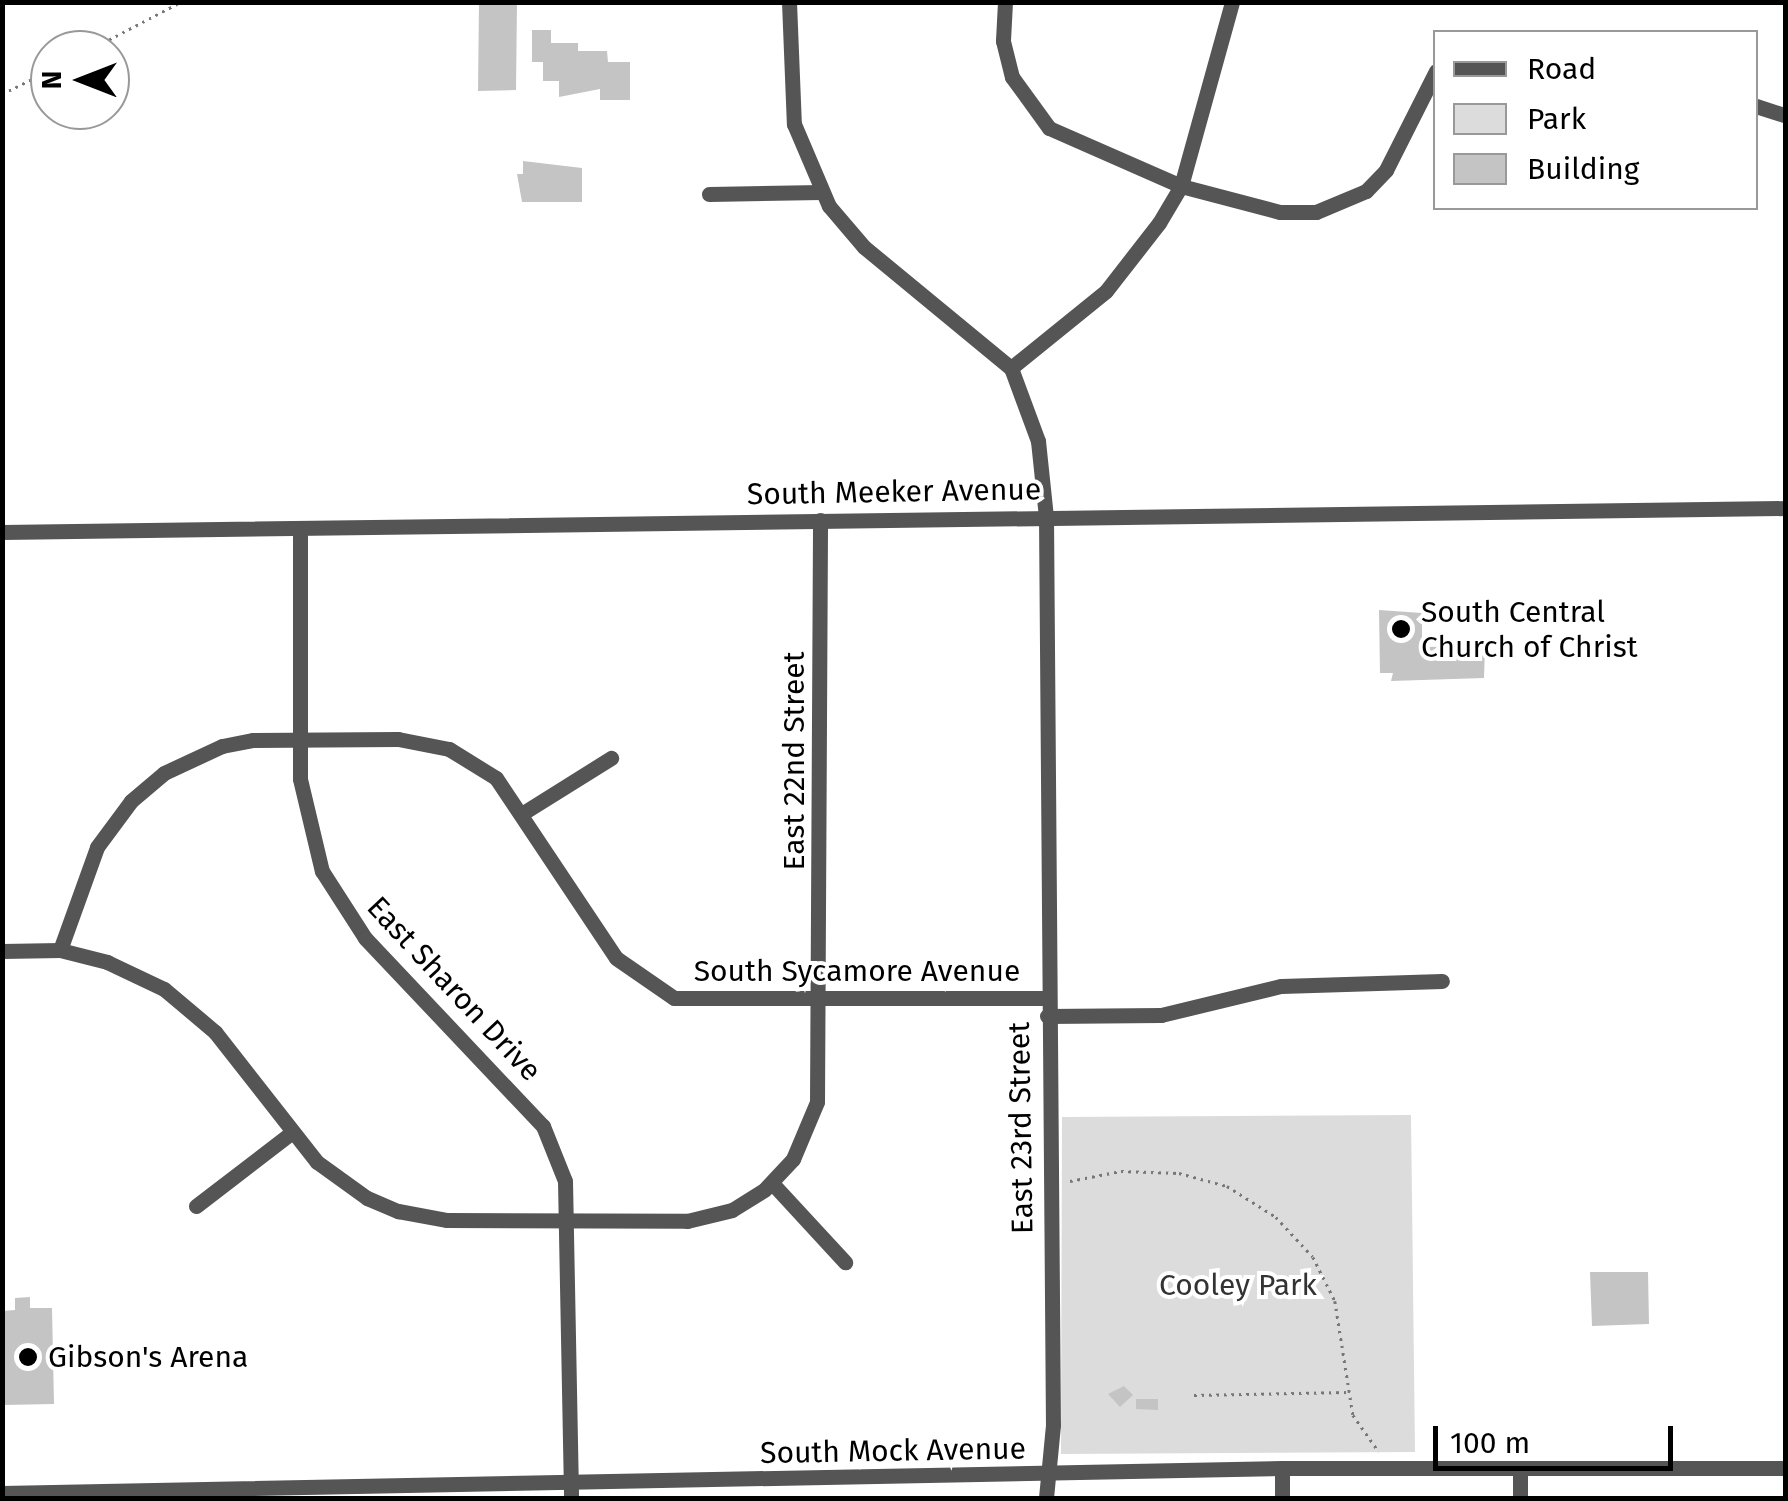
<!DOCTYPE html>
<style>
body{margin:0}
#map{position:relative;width:1788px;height:1501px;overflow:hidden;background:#fff;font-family:"Fira Sans",sans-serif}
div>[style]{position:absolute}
.green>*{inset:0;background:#dcdcdc}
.building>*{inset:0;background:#c4c4c4}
.path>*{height:2.5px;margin-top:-1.25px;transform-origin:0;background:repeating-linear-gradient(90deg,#777 0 2.5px,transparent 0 7.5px)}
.street>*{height:15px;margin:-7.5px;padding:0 7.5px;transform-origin:7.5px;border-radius:7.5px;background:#555}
.dots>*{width:28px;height:28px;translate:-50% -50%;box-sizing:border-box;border:5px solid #fff;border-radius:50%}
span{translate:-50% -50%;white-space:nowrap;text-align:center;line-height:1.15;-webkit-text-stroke:8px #fff;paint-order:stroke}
.street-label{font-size:30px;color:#000}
.poi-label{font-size:30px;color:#000}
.left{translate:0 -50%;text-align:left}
.park-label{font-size:30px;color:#333}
.frame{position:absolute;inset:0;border:5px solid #000;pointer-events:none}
.legend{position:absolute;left:1433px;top:30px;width:325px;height:180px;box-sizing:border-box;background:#fff;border:2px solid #999;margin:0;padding:12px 18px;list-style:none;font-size:30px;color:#000}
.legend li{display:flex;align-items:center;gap:20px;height:50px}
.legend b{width:50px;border:2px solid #999}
.north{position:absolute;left:30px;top:30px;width:100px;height:100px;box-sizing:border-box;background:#fff;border:2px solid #999;border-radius:50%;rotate:270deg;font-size:28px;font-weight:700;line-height:40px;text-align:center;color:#000}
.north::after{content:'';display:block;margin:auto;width:35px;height:45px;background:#000;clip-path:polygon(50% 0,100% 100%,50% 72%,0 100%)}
.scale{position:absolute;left:1433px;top:1426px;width:240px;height:45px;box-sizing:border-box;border:5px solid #000;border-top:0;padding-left:12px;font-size:30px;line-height:35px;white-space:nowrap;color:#000;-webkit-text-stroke:8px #fff;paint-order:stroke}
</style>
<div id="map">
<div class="green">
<div style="clip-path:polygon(1411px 1115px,1415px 1452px,1061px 1454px,1062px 1117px)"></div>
</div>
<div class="building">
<div style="clip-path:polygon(479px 2px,517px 2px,516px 90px,478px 91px)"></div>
<div style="clip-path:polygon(532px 30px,551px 30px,551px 43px,578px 43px,578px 51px,607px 51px,608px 62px,630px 62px,630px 100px,600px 100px,600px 89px,559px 97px,559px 81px,543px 81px,543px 62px,532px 62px)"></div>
<div style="clip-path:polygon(523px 161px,582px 168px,582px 202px,522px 202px,517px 174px,523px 174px)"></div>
<div style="clip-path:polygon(1379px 610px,1422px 613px,1422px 647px,1485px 646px,1484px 678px,1391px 681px,1393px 673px,1380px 673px)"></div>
<div style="clip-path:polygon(1590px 1272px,1648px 1272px,1649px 1324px,1592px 1326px)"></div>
<div style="clip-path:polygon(30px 1297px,30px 1308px,52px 1308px,54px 1404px,2px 1405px,2px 1311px,15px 1310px,15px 1298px)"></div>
<div style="clip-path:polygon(1124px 1386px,1133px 1395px,1120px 1407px,1108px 1394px)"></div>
<div style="clip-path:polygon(1136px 1399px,1158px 1399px,1158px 1410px,1136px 1409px)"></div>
</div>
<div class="path">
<div style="left:89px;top:50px;width:104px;rotate:-27.6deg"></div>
<div style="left:2px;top:94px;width:54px;rotate:-26.6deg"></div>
<div style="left:1070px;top:1181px;width:52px;rotate:-11.1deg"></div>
<div style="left:1121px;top:1171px;width:58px;rotate:2deg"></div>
<div style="left:1179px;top:1173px;width:50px;rotate:15.2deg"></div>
<div style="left:1227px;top:1186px;width:58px;rotate:32.3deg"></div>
<div style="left:1276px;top:1217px;width:54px;rotate:47.2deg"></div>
<div style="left:1313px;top:1257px;width:49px;rotate:63.4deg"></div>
<div style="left:1335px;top:1301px;width:115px;rotate:81deg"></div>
<div style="left:1353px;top:1415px;width:45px;rotate:54.9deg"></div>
<div style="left:1194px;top:1395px;width:155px;rotate:-1.1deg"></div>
</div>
<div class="street">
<div style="left:789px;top:2px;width:122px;rotate:87.7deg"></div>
<div style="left:794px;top:124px;width:89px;rotate:66.9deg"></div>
<div style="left:829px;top:206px;width:54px;rotate:49.5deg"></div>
<div style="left:864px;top:247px;width:190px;rotate:39.5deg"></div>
<div style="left:1011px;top:368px;width:78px;rotate:69.7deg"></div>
<div style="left:1038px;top:441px;width:76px;rotate:84deg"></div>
<div style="left:1046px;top:517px;width:908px;rotate:89.56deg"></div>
<div style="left:1053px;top:1425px;width:73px;rotate:95.5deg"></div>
<div style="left:1005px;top:2px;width:39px;rotate:93deg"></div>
<div style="left:1003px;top:41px;width:37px;rotate:76deg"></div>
<div style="left:1012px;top:77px;width:63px;rotate:54deg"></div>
<div style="left:1049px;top:128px;width:144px;rotate:23.7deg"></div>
<div style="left:1181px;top:186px;width:102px;rotate:14.7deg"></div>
<div style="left:1280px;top:212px;width:36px"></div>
<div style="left:1316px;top:212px;width:54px;rotate:-22.8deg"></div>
<div style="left:1366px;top:191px;width:29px;rotate:-46deg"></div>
<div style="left:1386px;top:170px;width:111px;rotate:-63.2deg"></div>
<div style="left:1756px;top:106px;width:32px;rotate:18deg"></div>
<div style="left:709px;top:194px;width:112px;rotate:-1deg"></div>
<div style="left:1011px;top:368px;width:122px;rotate:-39deg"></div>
<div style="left:1106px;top:291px;width:86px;rotate:-52.1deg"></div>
<div style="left:1159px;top:223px;width:43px;rotate:-59.3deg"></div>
<div style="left:1181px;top:186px;width:191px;rotate:-74.5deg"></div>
<div style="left:300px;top:528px;width:251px;rotate:90deg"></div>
<div style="left:300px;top:779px;width:95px;rotate:76.6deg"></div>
<div style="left:322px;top:871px;width:80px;rotate:57.3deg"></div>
<div style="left:365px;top:938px;width:259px;rotate:46.6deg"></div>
<div style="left:543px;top:1126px;width:59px;rotate:68.2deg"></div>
<div style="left:565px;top:1181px;width:317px;rotate:88.9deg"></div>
<div style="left:2px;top:532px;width:1784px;rotate:-0.77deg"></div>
<div style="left:523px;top:813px;width:104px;rotate:-32deg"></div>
<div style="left:60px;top:950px;width:109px;rotate:-70.2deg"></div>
<div style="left:97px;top:847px;width:57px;rotate:-53.5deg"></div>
<div style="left:131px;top:801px;width:43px;rotate:-40.3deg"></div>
<div style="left:164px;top:773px;width:64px;rotate:-25deg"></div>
<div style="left:222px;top:746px;width:32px;rotate:-11deg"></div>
<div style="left:253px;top:740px;width:145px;rotate:-0.4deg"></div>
<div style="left:398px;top:739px;width:52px;rotate:11.1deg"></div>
<div style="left:449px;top:749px;width:55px;rotate:31.7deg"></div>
<div style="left:496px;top:778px;width:216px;rotate:56.3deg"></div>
<div style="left:616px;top:958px;width:70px;rotate:34.6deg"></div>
<div style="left:674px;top:998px;width:373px"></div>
<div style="left:2px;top:951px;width:58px;rotate:-1deg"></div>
<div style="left:60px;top:950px;width:49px;rotate:14.3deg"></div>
<div style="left:107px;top:962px;width:63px;rotate:25.3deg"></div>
<div style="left:164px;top:989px;width:67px;rotate:40.1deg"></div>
<div style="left:215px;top:1032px;width:165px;rotate:51.9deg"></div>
<div style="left:317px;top:1162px;width:62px;rotate:35.8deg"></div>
<div style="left:367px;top:1198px;width:34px;rotate:23deg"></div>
<div style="left:398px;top:1211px;width:50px;rotate:10.4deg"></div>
<div style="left:447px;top:1220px;width:240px;rotate:0.2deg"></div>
<div style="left:687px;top:1221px;width:46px;rotate:-13.7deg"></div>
<div style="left:732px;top:1210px;width:39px;rotate:-32deg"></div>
<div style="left:765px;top:1189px;width:41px;rotate:-47deg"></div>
<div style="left:793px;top:1159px;width:62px;rotate:-67.2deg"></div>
<div style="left:817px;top:1102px;width:582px;rotate:-89.7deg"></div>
<div style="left:1047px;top:1016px;width:114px;rotate:-0.5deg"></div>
<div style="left:1161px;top:1015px;width:123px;rotate:-13.6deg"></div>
<div style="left:1281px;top:986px;width:161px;rotate:-1.8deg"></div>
<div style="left:772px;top:1183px;width:108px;rotate:47.3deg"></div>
<div style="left:196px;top:1206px;width:118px;rotate:-37.5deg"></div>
<div style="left:1282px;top:1468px;width:30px;rotate:90deg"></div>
<div style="left:1520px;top:1471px;width:27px;rotate:90deg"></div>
<div style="left:2px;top:1493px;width:1280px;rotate:-1.12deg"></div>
<div style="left:1282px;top:1468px;width:504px"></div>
</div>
<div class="dots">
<div style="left:1401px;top:629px;background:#000"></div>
<div style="left:28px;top:1357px;background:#000"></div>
</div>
<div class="street-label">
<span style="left:894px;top:492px;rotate:-1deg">South Meeker Avenue</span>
<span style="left:794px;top:761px;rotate:-90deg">East 22nd Street</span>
<span style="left:857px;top:971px">South Sycamore Avenue</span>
<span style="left:454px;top:989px;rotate:47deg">East Sharon Drive</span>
<span style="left:1021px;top:1128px;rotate:-91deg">East 23rd Street</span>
<span style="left:893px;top:1451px;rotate:-1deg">South Mock Avenue</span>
</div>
<div class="poi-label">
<span class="left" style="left:1421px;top:629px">South Central<br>Church of Christ</span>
<span class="left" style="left:48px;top:1357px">Gibson's Arena</span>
</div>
<div class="park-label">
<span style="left:1238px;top:1285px">Cooley Park</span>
</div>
<div class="frame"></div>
<ul class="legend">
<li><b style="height:12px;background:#555"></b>Road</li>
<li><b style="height:28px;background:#dcdcdc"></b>Park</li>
<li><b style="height:28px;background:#c4c4c4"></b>Building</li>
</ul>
<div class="north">N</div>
<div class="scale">100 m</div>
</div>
